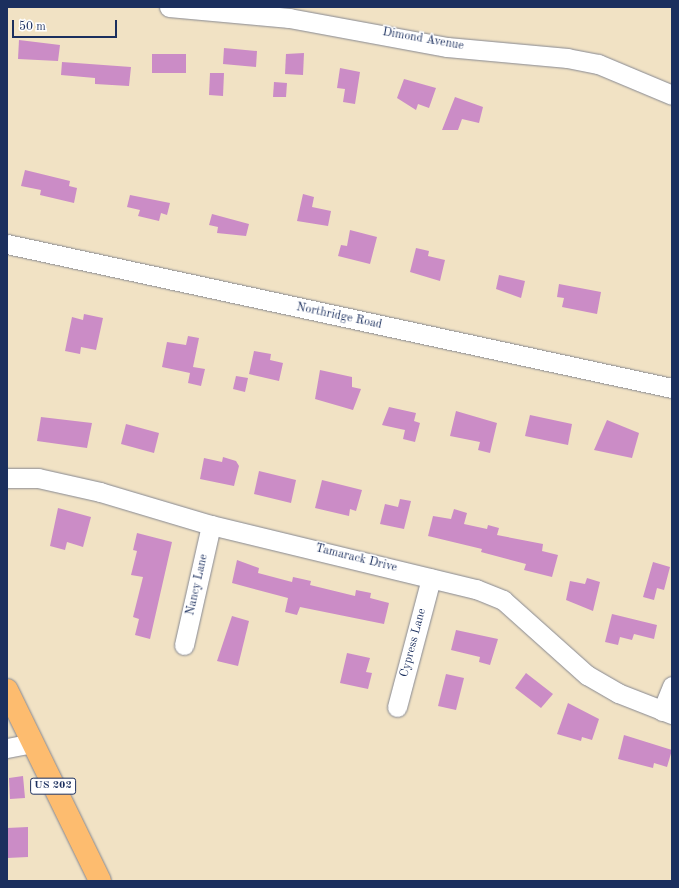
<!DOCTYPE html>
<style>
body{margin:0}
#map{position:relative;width:679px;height:888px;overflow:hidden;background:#f1e2c4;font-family:"Old Standard TT",serif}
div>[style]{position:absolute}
.building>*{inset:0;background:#cb8cc6}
.roads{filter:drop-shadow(0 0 1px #868891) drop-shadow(0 0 1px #868891)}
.minor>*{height:19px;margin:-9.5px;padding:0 9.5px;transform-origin:9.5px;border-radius:9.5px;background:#fff}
.major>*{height:22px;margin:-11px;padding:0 11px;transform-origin:11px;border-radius:11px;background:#fdbc6f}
span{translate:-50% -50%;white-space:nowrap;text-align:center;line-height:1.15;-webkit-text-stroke:3px #fff;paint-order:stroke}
.shield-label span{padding:1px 3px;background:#fff;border:1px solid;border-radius:3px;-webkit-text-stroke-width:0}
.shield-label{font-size:11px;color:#1b2f5e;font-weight:700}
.street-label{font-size:12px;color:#1b2f5e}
.frame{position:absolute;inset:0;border:8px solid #1b2f5e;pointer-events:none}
.scale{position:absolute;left:12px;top:20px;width:105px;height:18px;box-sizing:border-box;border:2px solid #1b2f5e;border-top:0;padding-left:5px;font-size:12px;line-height:14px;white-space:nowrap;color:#1b2f5e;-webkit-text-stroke:3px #fff;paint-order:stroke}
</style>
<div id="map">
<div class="building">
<div style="clip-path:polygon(19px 40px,60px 45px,58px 61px,18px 59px)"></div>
<div style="clip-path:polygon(224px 48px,257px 51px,256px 67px,223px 64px)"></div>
<div style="clip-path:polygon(304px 53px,303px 75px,285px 74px,286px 54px)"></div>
<div style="clip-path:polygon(152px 54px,186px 54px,186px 73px,152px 73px)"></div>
<div style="clip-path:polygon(62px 62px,131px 67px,129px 86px,95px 84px,95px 78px,61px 75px)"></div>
<div style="clip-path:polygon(340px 68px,360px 72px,355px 104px,343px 102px,345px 89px,337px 88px)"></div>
<div style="clip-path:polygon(210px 73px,224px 73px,223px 96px,209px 95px)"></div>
<div style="clip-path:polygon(404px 79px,436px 88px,429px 108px,418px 104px,416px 110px,397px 98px)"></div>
<div style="clip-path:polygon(274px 82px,287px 83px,286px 97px,273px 97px)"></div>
<div style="clip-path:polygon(455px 97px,483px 107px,479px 123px,462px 119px,458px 130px,442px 130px)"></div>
<div style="clip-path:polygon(25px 170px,70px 181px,69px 186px,77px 188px,74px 203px,40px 195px,41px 190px,21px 186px)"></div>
<div style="clip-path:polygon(303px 194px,314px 197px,312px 207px,331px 211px,328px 226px,297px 221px)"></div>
<div style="clip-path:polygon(130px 195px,170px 203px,167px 215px,161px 213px,159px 221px,138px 216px,140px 210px,127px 207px)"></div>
<div style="clip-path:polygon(212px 214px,249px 224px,246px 236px,217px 233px,218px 227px,209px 225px)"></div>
<div style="clip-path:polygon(350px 230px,377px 237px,370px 264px,338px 256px,341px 245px,347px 246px)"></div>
<div style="clip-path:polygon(416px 248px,429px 251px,428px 256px,445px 260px,440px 281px,410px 272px)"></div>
<div style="clip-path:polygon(499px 275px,525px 281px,521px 298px,496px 289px)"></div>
<div style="clip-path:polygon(559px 284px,601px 292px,597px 314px,562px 307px,564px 298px,557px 297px)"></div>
<div style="clip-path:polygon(84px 314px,103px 318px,96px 350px,81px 347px,80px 354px,65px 351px,72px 317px,83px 320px)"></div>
<div style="clip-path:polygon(188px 336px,199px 338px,193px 367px,205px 369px,201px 386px,188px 383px,190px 373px,162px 367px,167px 342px,186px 345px)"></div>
<div style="clip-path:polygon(254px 351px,271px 354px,270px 360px,283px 363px,279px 381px,249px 374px)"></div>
<div style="clip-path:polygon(320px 370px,352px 377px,352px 387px,361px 389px,353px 410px,315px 399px)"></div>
<div style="clip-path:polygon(236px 376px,248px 378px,245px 392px,233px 389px)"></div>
<div style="clip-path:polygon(389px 407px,416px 413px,414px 421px,420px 423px,415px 442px,403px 439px,405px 430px,382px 425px)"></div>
<div style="clip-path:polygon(456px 411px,497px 423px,490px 453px,478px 450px,480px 442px,450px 436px)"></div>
<div style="clip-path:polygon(530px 415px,572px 424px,568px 445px,525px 436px)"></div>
<div style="clip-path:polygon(41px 417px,92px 423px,87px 448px,37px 441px)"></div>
<div style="clip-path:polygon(607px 420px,639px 433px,632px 458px,594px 450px)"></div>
<div style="clip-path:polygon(126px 424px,159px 433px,154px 453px,121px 444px)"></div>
<div style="clip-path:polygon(223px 457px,236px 461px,239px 466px,234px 486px,200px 479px,204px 458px,222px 462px)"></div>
<div style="clip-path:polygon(259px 471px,296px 480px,291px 503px,254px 494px)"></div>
<div style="clip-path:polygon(322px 480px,362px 490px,356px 511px,350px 509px,349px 516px,315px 508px)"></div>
<div style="clip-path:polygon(400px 499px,411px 501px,404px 529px,380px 524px,385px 504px,398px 507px)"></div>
<div style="clip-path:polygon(58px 508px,91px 517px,83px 547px,67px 542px,65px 550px,50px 546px)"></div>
<div style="clip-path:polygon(454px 509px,467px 513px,464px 524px,487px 529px,488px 525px,499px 528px,497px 535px,543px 544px,542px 551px,558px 555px,552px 577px,524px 570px,526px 564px,481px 552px,482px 549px,428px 536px,433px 516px,451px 519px)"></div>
<div style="clip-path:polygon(137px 533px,172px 542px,150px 639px,135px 635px,139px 619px,133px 617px,143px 577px,131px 575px,137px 551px,133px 550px)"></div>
<div style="clip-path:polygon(237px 560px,259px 568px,258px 573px,292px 582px,293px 577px,311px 581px,310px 585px,355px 596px,356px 590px,371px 593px,370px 598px,389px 603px,384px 624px,300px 607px,297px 615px,285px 612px,288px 598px,232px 583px)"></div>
<div style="clip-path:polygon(653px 562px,670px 567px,664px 590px,657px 588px,654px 600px,643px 597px)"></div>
<div style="clip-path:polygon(587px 578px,600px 582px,593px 611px,566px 600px,570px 581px,585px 584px)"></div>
<div style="clip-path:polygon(612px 614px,657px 625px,654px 639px,634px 634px,632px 640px,620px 637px,618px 645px,605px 642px)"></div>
<div style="clip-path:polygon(232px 616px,249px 621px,238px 666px,217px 661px)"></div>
<div style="clip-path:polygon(456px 630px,498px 639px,490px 665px,479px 662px,480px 657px,451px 650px)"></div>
<div style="clip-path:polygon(347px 653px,370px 658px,366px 672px,372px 673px,368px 689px,340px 683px)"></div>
<div style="clip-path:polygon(526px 673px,553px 694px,541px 708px,515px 688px)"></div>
<div style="clip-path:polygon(446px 674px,464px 678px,456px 710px,438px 706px)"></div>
<div style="clip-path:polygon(568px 703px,599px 719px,592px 740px,582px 737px,581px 741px,557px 734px)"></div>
<div style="clip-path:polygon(624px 735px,672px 750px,667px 767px,654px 763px,653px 768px,618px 759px)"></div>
<div style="clip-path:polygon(23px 776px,25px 798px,10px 799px,9px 778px)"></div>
<div style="clip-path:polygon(28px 827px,28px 857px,7px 858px,7px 828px)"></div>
</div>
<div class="roads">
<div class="minor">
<div style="left:169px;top:7px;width:121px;rotate:5.2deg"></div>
<div style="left:289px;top:18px;width:161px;rotate:10.4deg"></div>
<div style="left:447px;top:47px;width:121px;rotate:5.2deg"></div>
<div style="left:567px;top:58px;width:32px;rotate:11deg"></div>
<div style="left:598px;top:64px;width:80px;rotate:22.7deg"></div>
<div style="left:7px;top:244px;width:680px;rotate:12.22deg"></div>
<div style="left:7px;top:478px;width:31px"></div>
<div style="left:38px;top:478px;width:64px;rotate:12.7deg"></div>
<div style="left:100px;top:492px;width:116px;rotate:16.6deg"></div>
<div style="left:211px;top:525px;width:273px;rotate:13.6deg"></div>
<div style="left:476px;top:589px;width:29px;rotate:22deg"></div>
<div style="left:503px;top:600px;width:113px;rotate:41.8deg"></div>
<div style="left:587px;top:675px;width:36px;rotate:30deg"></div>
<div style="left:618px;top:693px;width:58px;rotate:21.3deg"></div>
<div style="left:184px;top:645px;width:123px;rotate:-77.3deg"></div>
<div style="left:397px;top:707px;width:133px;rotate:-75.2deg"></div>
<div style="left:662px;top:711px;width:27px;rotate:-68deg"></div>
<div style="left:7px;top:748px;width:25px;rotate:-11deg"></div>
</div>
<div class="major">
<div style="left:7px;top:690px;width:212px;rotate:64deg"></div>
</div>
</div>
<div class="shield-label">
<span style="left:53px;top:786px">US 202</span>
</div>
<div class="street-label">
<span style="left:423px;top:40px;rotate:10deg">Dimond Avenue</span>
<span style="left:339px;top:317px;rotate:12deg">Northridge Road</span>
<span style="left:356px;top:559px;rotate:14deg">Tamarack Drive</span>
<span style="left:198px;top:585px;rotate:-77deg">Nancy Lane</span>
<span style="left:414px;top:643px;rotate:-75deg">Cypress Lane</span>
</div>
<div class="frame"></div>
<div class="scale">50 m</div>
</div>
